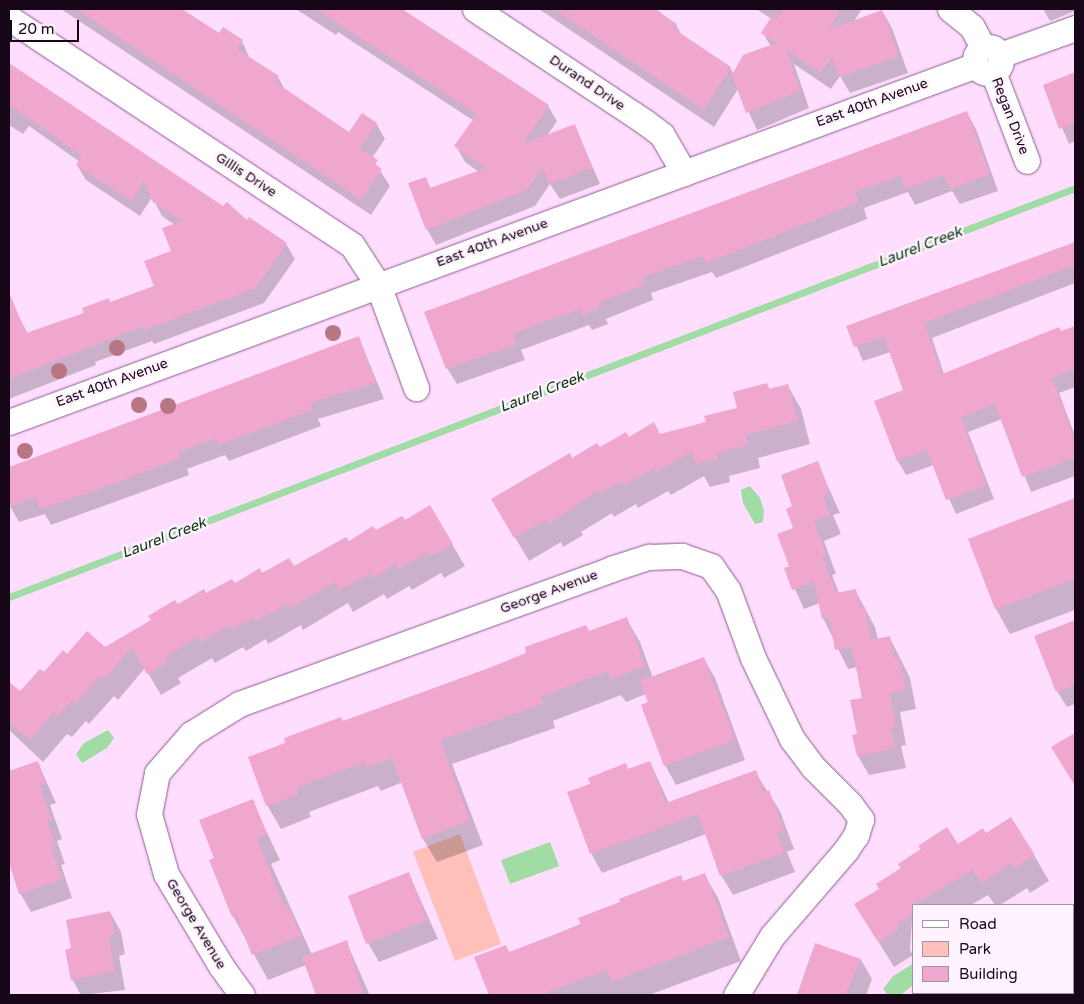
<!DOCTYPE html>
<style>
body{margin:0}
#map{position:relative;width:1084px;height:1004px;overflow:hidden;background:#feddfe;font-family:"Varela Round",sans-serif}
div>[style]{position:absolute}
.green>*{inset:0;background:#fec0b9}
.water>*{inset:0;background:#a1dca4}
.shadow>*{inset:0;background:#0003}
.stream>*{height:7px;margin:-3.5px;padding:0 3.5px;transform-origin:3.5px;border-radius:3.5px;background:#a1dca4}
.building>*{inset:0;background:#f0a7ce}
.roads{filter:drop-shadow(0 0 1px #8b5c8d) drop-shadow(0 0 1px #8b5c8d)}
.minor>*{height:25px;margin:-12.5px;padding:0 12.5px;transform-origin:12.5px;border-radius:12.5px;background:#fff}
.minor>.ring{margin:-12.5px;padding:0;box-sizing:content-box;background:none;border:25px solid #fff;border-radius:50%}
.trees>*{width:16px;height:16px;margin:-8px;border-radius:50%;background:#b87684}
span{translate:-50% -50%;white-space:nowrap;text-align:center;line-height:1.15;-webkit-text-stroke:5px #fef3fe;paint-order:stroke}
.street-label{font-size:14px;color:#170618}
.water-label{font-size:15px;color:#0d3713;font-style:italic}
.frame{position:absolute;inset:0;border:10px solid #170618;pointer-events:none}
.legend{position:absolute;left:912px;top:904px;width:162px;height:90px;box-sizing:border-box;background:#fef3fe;border:1px solid #a294a2;margin:0;padding:6px 9px;list-style:none;font-size:15px;color:#170618}
.legend li{display:flex;align-items:center;gap:10px;height:25px}
.legend b{width:25px;border:1px solid #a294a2}
.scale{position:absolute;left:10px;top:20px;width:69px;height:22px;box-sizing:border-box;border:2px solid #170618;border-top:0;padding-left:6px;font-size:15px;line-height:18px;white-space:nowrap;color:#170618;-webkit-text-stroke:4px #fef3fe;paint-order:stroke}
</style>
<div id="map">
<div class="green">
<div style="clip-path:polygon(460px 834px,501px 944px,455px 961px,413px 852px)"></div>
</div>
<div class="water">
<div style="clip-path:polygon(750px 486px,760px 498px,764px 511px,763px 522px,755px 524px,743px 503px,741px 490px)"></div>
<div style="clip-path:polygon(108px 730px,114px 738px,107px 748px,82px 763px,76px 754px,84px 743px)"></div>
<div style="clip-path:polygon(550px 842px,559px 866px,510px 884px,501px 860px)"></div>
<div style="clip-path:polygon(913px 964px,913px 985px,902px 994px,888px 995px,883px 989px,893px 976px)"></div>
</div>
<div class="shadow">
<div style="clip-path:polygon(61px 9px,160px 9px,171px 16px,180px 9px,220px 35px,242px 41px,250px 59px,278px 77px,285px 90px,350px 134px,376px 123px,385px 139px,372px 158px,390px 186px,371px 215px)"></div>
<div style="clip-path:polygon(296px 9px,400px 9px,548px 106px,557px 121px,547px 136px,575px 126px,600px 184px,560px 199px,550px 184px,535px 206px,436px 245px,427px 229px,425px 178px,431px 189px,479px 172px,465px 162px,456px 146px,474px 121px,338px 32px,336px 35px)"></div>
<div style="clip-path:polygon(539px 9px,656px 9px,676px 25px,683px 37px,730px 68px,734px 74px,771px 47px,763px 33px,772px 19px,756px 9px,862px 9px,854px 21px,882px 11px,892px 28px,908px 73px,850px 93px,840px 76px,831px 89px,794px 64px,809px 108px,757px 130px,738px 89px,714px 127px)"></div>
<div style="clip-path:polygon(1043px 9px,1075px 9px,1075px 11px,1050px 21px)"></div>
<div style="clip-path:polygon(9px 65px,223px 208px,247px 222px,249px 219px,286px 244px,295px 259px,264px 303px,154px 344px,152px 341px,95px 362px,96px 365px,9px 399px,9px 321px,19px 317px,28px 334px,155px 287px,173px 251px,175px 225px,162px 216px,152px 197px,140px 216px,86px 180px,77px 165px,80px 162px,29px 126px,23px 134px,9px 125px)"></div>
<div style="clip-path:polygon(1075px 74px,1075px 141px,1069px 144px,1044px 85px)"></div>
<div style="clip-path:polygon(967px 113px,976px 129px,998px 191px,960px 204px,952px 191px,915px 205px,908px 192px,864px 208px,867px 219px,716px 278px,712px 272px,651px 293px,653px 300px,606px 319px,608px 324px,592px 330px,589px 325px,521px 350px,525px 360px,457px 384px,447px 368px,426px 313px)"></div>
<div style="clip-path:polygon(1075px 243px,1075px 283px,932px 338px,944px 374px,1075px 327px,1075px 387px,1059px 393px,1075px 436px,1075px 476px,1031px 492px,1002px 419px,968px 432px,994px 499px,956px 514px,934px 465px,906px 475px,898px 461px,876px 402px,904px 391px,891px 352px,863px 361px,848px 327px)"></div>
<div style="clip-path:polygon(359px 338px,384px 399px,318px 419px,321px 426px,229px 461px,225px 455px,187px 469px,189px 475px,51px 525px,45px 514px,19px 522px,10px 506px,9px 469px)"></div>
<div style="clip-path:polygon(767px 384px,770px 390px,788px 386px,801px 409px,810px 444px,758px 458px,760px 468px,729px 476px,730px 482px,710px 487px,704px 476px,671px 495px,668px 491px,638px 508px,636px 504px,614px 517px,612px 513px,581px 532px,583px 535px,563px 547px,561px 542px,529px 561px,493px 500px,572px 459px,629px 438px,660px 435px,708px 423px,739px 409px)"></div>
<div style="clip-path:polygon(817px 462px,840px 513px,833px 515px,841px 534px,824px 541px,836px 574px,832px 575px,839px 593px,855px 590px,875px 627px,878px 640px,890px 638px,910px 678px,916px 709px,900px 712px,906px 745px,901px 746px,906px 768px,869px 775px,858px 756px,864px 699px,858px 667px,848px 669px,823px 618px,820px 603px,804px 609px,785px 568px,791px 566px,794px 507px)"></div>
<div style="clip-path:polygon(1075px 499px,1075px 610px,1010px 634px,996px 609px,970px 540px)"></div>
<div style="clip-path:polygon(430px 507px,465px 566px,444px 578px,441px 573px,412px 590px,409px 586px,387px 599px,384px 594px,353px 612px,348px 603px,303px 630px,301px 625px,268px 644px,266px 639px,246px 651px,243px 647px,215px 663px,212px 658px,178px 678px,181px 683px,161px 695px,145px 668px,118px 700px,114px 696px,89px 724px,86px 721px,72px 737px,67px 734px,43px 762px,9px 730px,9px 699px,67px 655px,104px 648px,177px 606px,262px 575px,293px 568px,348px 542px,404px 522px)"></div>
<div style="clip-path:polygon(626px 618px,640px 642px,653px 678px,704px 659px,715px 678px,745px 760px,676px 785px,665px 765px,646px 694px,626px 702px,621px 695px,553px 721px,555px 728px,452px 764px,483px 845px,437px 862px,423px 839px,403px 782px,381px 791px,378px 786px,309px 812px,311px 817px,281px 829px,267px 805px,343px 722px)"></div>
<div style="clip-path:polygon(1073px 623px,1075px 704px,1067px 707px,1057px 691px)"></div>
<div style="clip-path:polygon(1075px 734px,1075px 785px,1053px 748px)"></div>
<div style="clip-path:polygon(650px 762px,669px 803px,755px 772px,780px 811px,794px 849px,787px 852px,795px 872px,733px 895px,721px 875px,706px 834px,602px 873px,591px 853px,628px 770px)"></div>
<div style="clip-path:polygon(38px 763px,56px 803px,50px 805px,62px 839px,57px 841px,65px 864px,61px 865px,72px 898px,31px 912px,20px 893px,9px 859px,9px 772px)"></div>
<div style="clip-path:polygon(252px 801px,280px 860px,271px 864px,312px 955px,346px 941px,369px 993px,366px 995px,318px 995px,306px 965px,268px 980px,233px 916px,216px 859px)"></div>
<div style="clip-path:polygon(985px 834px,1034px 855px,1049px 881px,1030px 893px,1027px 888px,1000px 905px,995px 905px,988px 895px,971px 905px,913px 905px,910px 950px,913px 955px,894px 967px,856px 905px,958px 846px)"></div>
<div style="clip-path:polygon(409px 874px,438px 939px,379px 962px,368px 943px)"></div>
<div style="clip-path:polygon(704px 874px,718px 898px,741px 961px,649px 995px,490px 995px,476px 958px,509px 953px)"></div>
<div style="clip-path:polygon(110px 912px,121px 932px,125px 954px,119px 956px,125px 990px,81px 995px,72px 979px,73px 949px)"></div>
<div style="clip-path:polygon(1073px 920px,1075px 922px,1073px 977px)"></div>
<div style="clip-path:polygon(816px 945px,861px 960px,872px 979px,866px 995px,798px 995px)"></div>
<div style="clip-path:polygon(1002px 993px,1068px 993px,1070px 995px,1001px 995px)"></div>
</div>
<div class="stream">
<div style="left:9px;top:597px;width:1142px;rotate:-20.99deg"></div>
</div>
<div class="building">
<div style="clip-path:polygon(77px 9px,182px 9px,219px 33px,223px 27px,243px 40px,237px 49px,279px 76px,275px 82px,349px 132px,362px 113px,377px 123px,359px 148px,378px 160px,375px 164px,382px 169px,361px 200px)"></div>
<div style="clip-path:polygon(316px 9px,402px 9px,549px 105px,523px 144px,575px 124px,592px 168px,549px 184px,543px 167px,526px 190px,426px 230px,408px 183px,426px 177px,430px 188px,486px 168px,454px 146px,477px 114px)"></div>
<div style="clip-path:polygon(554px 9px,654px 9px,677px 24px,674px 29px,731px 67px,704px 110px)"></div>
<div style="clip-path:polygon(783px 9px,841px 9px,828px 30px,882px 10px,899px 56px,839px 77px,832px 57px,821px 73px,786px 49px,800px 91px,746px 113px,732px 75px,743px 55px,777px 43px,761px 33px,772px 16px,777px 19px)"></div>
<div style="clip-path:polygon(9px 63px,223px 206px,227px 202px,247px 220px,249px 217px,287px 243px,256px 288px,144px 330px,143px 326px,9px 379px,9px 292px,26px 333px,84px 313px,82px 308px,109px 298px,110px 302px,154px 286px,144px 261px,171px 251px,162px 228px,182px 221px,152px 201px,144px 181px,131px 201px,76px 165px,82px 156px,9px 104px)"></div>
<div style="clip-path:polygon(1075px 72px,1075px 123px,1059px 129px,1043px 85px)"></div>
<div style="clip-path:polygon(967px 111px,990px 174px,950px 189px,944px 175px,905px 189px,900px 176px,855px 192px,859px 202px,706px 263px,703px 256px,643px 277px,645px 284px,598px 303px,600px 308px,582px 315px,580px 309px,513px 334px,517px 344px,446px 369px,424px 312px)"></div>
<div style="clip-path:polygon(1075px 242px,1075px 265px,924px 323px,942px 374px,1059px 327px,1061px 331px,1075px 326px,1075px 369px,1052px 378px,1075px 442px,1075px 458px,1022px 477px,995px 404px,961px 417px,986px 485px,946px 500px,927px 450px,897px 461px,874px 401px,903px 390px,884px 337px,854px 347px,846px 326px)"></div>
<div style="clip-path:polygon(359px 336px,376px 383px,310px 403px,312px 410px,218px 445px,216px 438px,178px 452px,181px 458px,91px 492px,40px 509px,36px 497px,9px 507px,9px 467px)"></div>
<div style="clip-path:polygon(767px 383px,769px 389px,788px 384px,798px 421px,745px 435px,748px 445px,716px 453px,718px 459px,695px 464px,692px 451px,656px 472px,654px 468px,624px 486px,621px 481px,600px 494px,597px 491px,549px 524px,546px 520px,514px 538px,491px 499px,570px 453px,572px 458px,597px 443px,600px 447px,626px 432px,629px 437px,654px 422px,660px 434px,706px 422px,704px 416px,737px 408px,733px 392px)"></div>
<div style="clip-path:polygon(818px 461px,830px 493px,823px 496px,830px 515px,814px 521px,826px 554px,822px 556px,836px 593px,856px 589px,860px 608px,865px 607px,871px 640px,890px 636px,894px 658px,899px 657px,906px 689px,890px 693px,896px 726px,891px 727px,896px 748px,857px 756px,852px 735px,857px 734px,850px 700px,862px 698px,852px 647px,835px 650px,829px 617px,822px 619px,814px 582px,792px 590px,784px 568px,789px 566px,777px 534px,793px 528px,786px 509px,792px 506px,781px 475px)"></div>
<div style="clip-path:polygon(1075px 498px,1075px 579px,995px 609px,968px 539px)"></div>
<div style="clip-path:polygon(430px 505px,453px 544px,430px 557px,428px 552px,398px 569px,395px 564px,373px 578px,371px 573px,340px 590px,335px 582px,290px 608px,287px 604px,255px 622px,252px 618px,232px 630px,229px 625px,201px 642px,198px 637px,166px 656px,169px 661px,147px 674px,132px 647px,105px 679px,100px 675px,76px 703px,72px 700px,58px 716px,54px 712px,30px 740px,9px 722px,9px 682px,20px 691px,40px 669px,44px 672px,63px 650px,67px 654px,87px 631px,105px 647px,151px 620px,148px 616px,175px 600px,178px 604px,204px 589px,206px 593px,232px 579px,235px 583px,260px 568px,262px 573px,289px 558px,294px 566px,346px 537px,349px 541px,373px 526px,376px 530px,402px 516px,405px 520px)"></div>
<div style="clip-path:polygon(627px 617px,645px 666px,611px 679px,608px 671px,540px 697px,543px 704px,440px 740px,470px 821px,422px 839px,392px 758px,366px 768px,364px 762px,296px 788px,298px 794px,266px 806px,248px 757px,285px 743px,284px 738px,341px 717px,343px 721px,489px 668px,526px 653px,525px 647px,586px 625px,589px 631px)"></div>
<div style="clip-path:polygon(1075px 620px,1075px 685px,1056px 692px,1034px 636px)"></div>
<div style="clip-path:polygon(704px 657px,735px 740px,664px 766px,641px 705px,648px 702px,640px 681px)"></div>
<div style="clip-path:polygon(1075px 733px,1075px 786px,1051px 747px)"></div>
<div style="clip-path:polygon(38px 761px,46px 784px,40px 786px,52px 820px,47px 822px,55px 844px,51px 846px,62px 879px,19px 894px,9px 863px,9px 771px)"></div>
<div style="clip-path:polygon(650px 761px,666px 803px,756px 770px,764px 792px,769px 790px,784px 830px,777px 832px,784px 853px,720px 876px,698px 814px,590px 854px,567px 792px,590px 784px,588px 778px,626px 763px,628px 769px)"></div>
<div style="clip-path:polygon(253px 799px,267px 834px,257px 838px,284px 906px,288px 905px,301px 936px,252px 955px,236px 915px,232px 917px,209px 860px,214px 858px,199px 820px)"></div>
<div style="clip-path:polygon(1011px 817px,1035px 855px,1014px 868px,1011px 863px,981px 883px,972px 870px,913px 905px,913px 914px,896px 924px,899px 929px,878px 942px,854px 904px,879px 889px,876px 884px,901px 868px,898px 864px,921px 849px,918px 846px,947px 827px,958px 844px,983px 828px,986px 833px)"></div>
<div style="clip-path:polygon(409px 872px,427px 920px,366px 944px,348px 896px)"></div>
<div style="clip-path:polygon(705px 873px,729px 937px,611px 982px,607px 970px,540px 995px,489px 995px,474px 957px,506px 945px,509px 952px,581px 925px,578px 918px,620px 902px,619px 899px,681px 875px,683px 881px)"></div>
<div style="clip-path:polygon(110px 911px,115px 935px,109px 936px,115px 971px,71px 980px,65px 950px,71px 948px,66px 920px)"></div>
<div style="clip-path:polygon(347px 940px,363px 995px,316px 995px,302px 957px)"></div>
<div style="clip-path:polygon(815px 943px,861px 959px,845px 995px,797px 995px)"></div>
</div>
<div class="roads">
<div class="minor">
<div style="left:475px;top:9px;width:204px;rotate:33.6deg"></div>
<div style="left:645px;top:122px;width:21px;rotate:37deg"></div>
<div style="left:662px;top:135px;width:44px;rotate:59.9deg"></div>
<div style="left:950px;top:9px;width:28px;rotate:39deg"></div>
<div style="left:972px;top:27px;width:24px;rotate:62deg"></div>
<div style="left:9px;top:18px;width:411px;rotate:33.5deg"></div>
<div style="left:352px;top:245px;width:48px;rotate:57deg"></div>
<div style="left:378px;top:285px;width:110px;rotate:69.7deg"></div>
<div class="ring" style="left:975px;top:47px;width:1px;height:1px"></div>
<div style="left:1000px;top:55px;width:80px;rotate:-19.8deg"></div>
<div style="left:993px;top:72px;width:95px;rotate:69.1deg"></div>
<div style="left:9px;top:422px;width:1031px;rotate:-20.26deg"></div>
<div style="left:242px;top:995px;width:36px;rotate:-126deg"></div>
<div style="left:221px;top:966px;width:107px;rotate:-120.9deg"></div>
<div style="left:166px;top:874px;width:62px;rotate:-105.8deg"></div>
<div style="left:149px;top:814px;width:42px;rotate:-79deg"></div>
<div style="left:157px;top:773px;width:52px;rotate:-48.9deg"></div>
<div style="left:191px;top:734px;width:57px;rotate:-32deg"></div>
<div style="left:239px;top:704px;width:396px;rotate:-19.9deg"></div>
<div style="left:611px;top:569px;width:40px;rotate:-18deg"></div>
<div style="left:649px;top:557px;width:33px;rotate:-2deg"></div>
<div style="left:682px;top:556px;width:31px;rotate:19deg"></div>
<div style="left:711px;top:566px;width:29px;rotate:55deg"></div>
<div style="left:728px;top:590px;width:72px;rotate:69.8deg"></div>
<div style="left:753px;top:658px;width:90px;rotate:64.3deg"></div>
<div style="left:792px;top:739px;width:35px;rotate:53deg"></div>
<div style="left:813px;top:767px;width:52px;rotate:45deg"></div>
<div style="left:850px;top:804px;width:19px;rotate:54deg"></div>
<div style="left:861px;top:819px;width:17px;rotate:107deg"></div>
<div style="left:856px;top:835px;width:18px;rotate:124deg"></div>
<div style="left:846px;top:850px;width:113px;rotate:130.7deg"></div>
<div style="left:772px;top:936px;width:69px;rotate:121.4deg"></div>
</div>
</div>
<div class="trees">
<div style="left:333px;top:333px"></div>
<div style="left:117px;top:348px"></div>
<div style="left:59px;top:371px"></div>
<div style="left:139px;top:405px"></div>
<div style="left:168px;top:406px"></div>
<div style="left:25px;top:451px"></div>
</div>
<div class="street-label">
<span style="left:587px;top:83px;rotate:34deg">Durand Drive</span>
<span style="left:872px;top:103px;rotate:-20deg">East 40th Avenue</span>
<span style="left:1010px;top:116px;rotate:69deg">Regan Drive</span>
<span style="left:246px;top:175px;rotate:33deg">Gillis Drive</span>
<span style="left:492px;top:243px;rotate:-20deg">East 40th Avenue</span>
<span style="left:112px;top:383px;rotate:-20deg">East 40th Avenue</span>
<span style="left:549px;top:592px;rotate:-20deg">George Avenue</span>
<span style="left:196px;top:924px;rotate:59deg">George Avenue</span>
</div>
<div class="water-label">
<span style="left:920px;top:247px;rotate:-21deg">Laurel Creek</span>
<span style="left:542px;top:392px;rotate:-21deg">Laurel Creek</span>
<span style="left:164px;top:538px;rotate:-21deg">Laurel Creek</span>
</div>
<div class="frame"></div>
<ul class="legend">
<li><b style="height:6px;background:#fff"></b>Road</li>
<li><b style="height:14px;background:#fec0b9"></b>Park</li>
<li><b style="height:14px;background:#f0a7ce"></b>Building</li>
</ul>
<div class="scale">20 m</div>
</div>
